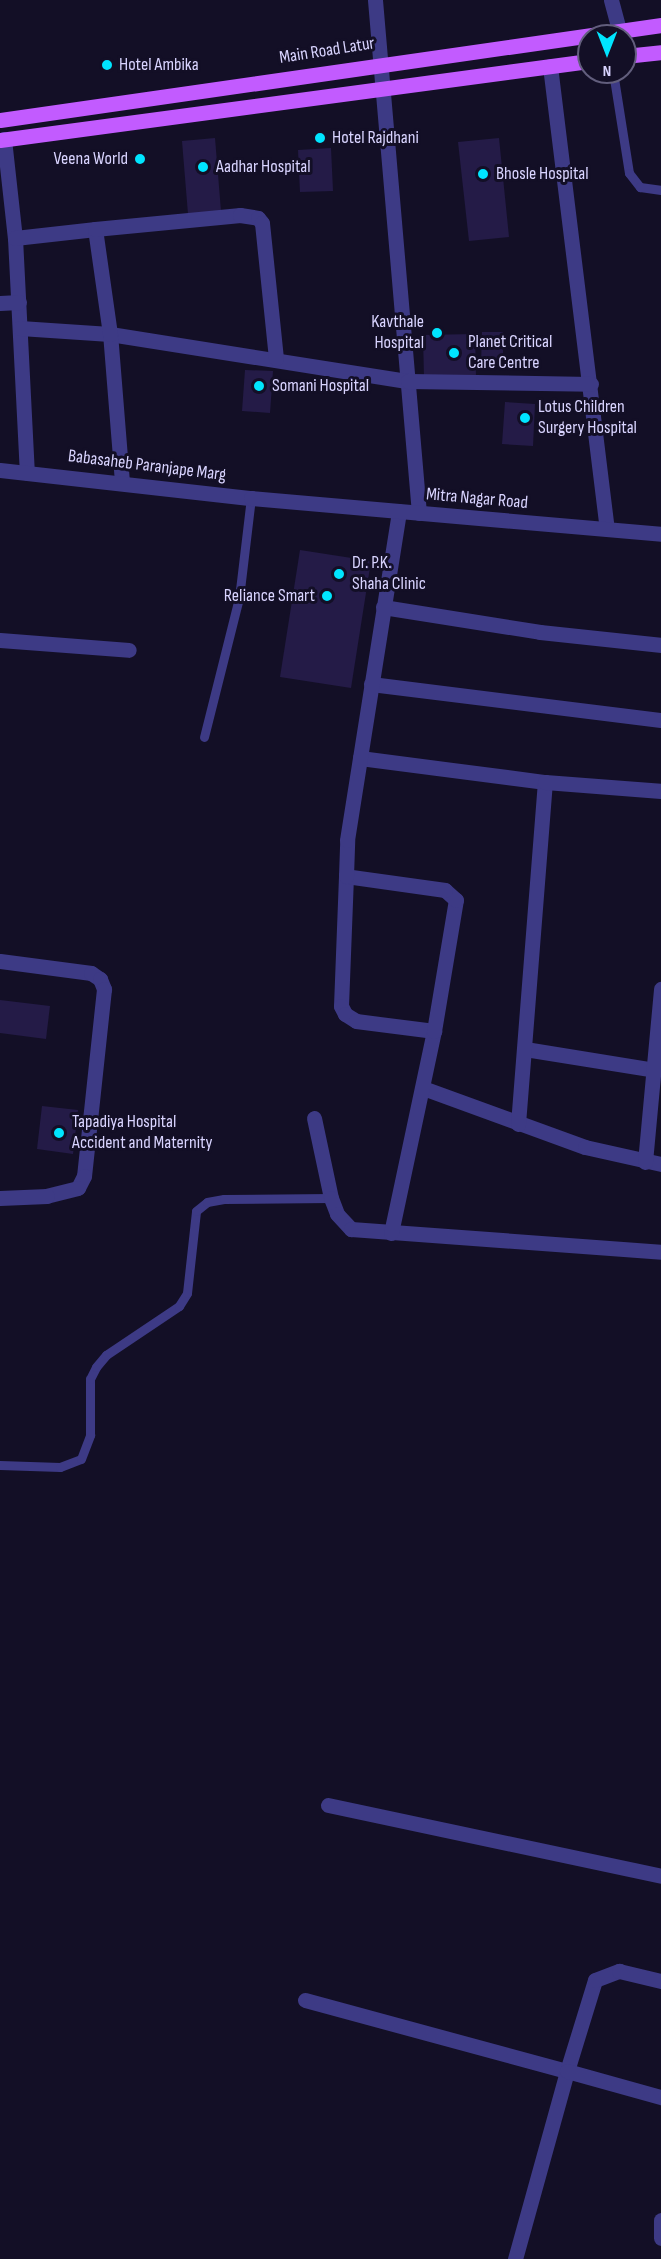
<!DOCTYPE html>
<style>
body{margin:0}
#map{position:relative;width:661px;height:2259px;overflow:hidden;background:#130f26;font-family:"Sofia Sans Condensed",sans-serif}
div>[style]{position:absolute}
.building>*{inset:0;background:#241b47}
.service>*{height:9px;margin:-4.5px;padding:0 4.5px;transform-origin:4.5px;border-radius:4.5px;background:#3d3a85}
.minor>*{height:15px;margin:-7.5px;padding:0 7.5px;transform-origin:7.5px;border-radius:7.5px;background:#3d3a85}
.tertiary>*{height:15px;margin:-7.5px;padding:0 7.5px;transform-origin:7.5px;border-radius:7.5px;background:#3d3a85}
.primary>*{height:15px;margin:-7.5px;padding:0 7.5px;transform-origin:7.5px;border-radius:7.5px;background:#c25bff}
.dots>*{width:16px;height:16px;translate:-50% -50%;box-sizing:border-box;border:3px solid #130f26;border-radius:50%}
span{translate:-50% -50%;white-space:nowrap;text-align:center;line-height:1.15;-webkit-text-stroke:6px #130f26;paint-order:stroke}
.street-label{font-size:18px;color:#d9d4ff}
.poi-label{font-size:18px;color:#d9d4ff}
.left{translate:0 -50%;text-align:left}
.right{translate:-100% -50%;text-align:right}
.north{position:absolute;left:577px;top:24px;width:60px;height:60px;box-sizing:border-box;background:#130f26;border:2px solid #625e7d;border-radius:50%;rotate:180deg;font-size:16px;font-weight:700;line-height:24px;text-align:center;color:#d9d4ff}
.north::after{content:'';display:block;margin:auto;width:21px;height:27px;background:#00e5ff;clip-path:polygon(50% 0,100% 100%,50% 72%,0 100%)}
</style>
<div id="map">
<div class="building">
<div style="clip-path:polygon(215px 138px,221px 211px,188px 214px,182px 141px)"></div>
<div style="clip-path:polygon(499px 138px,509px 237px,469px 241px,458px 142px)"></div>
<div style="clip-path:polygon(331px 148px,333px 191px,300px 192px,298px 150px)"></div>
<div style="clip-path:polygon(482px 332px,503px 332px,503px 365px,481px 365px)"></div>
<div style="clip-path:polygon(475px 334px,476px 377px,424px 378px,423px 335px)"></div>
<div style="clip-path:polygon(245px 370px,273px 371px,270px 413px,242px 411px)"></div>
<div style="clip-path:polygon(505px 402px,535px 404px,533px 446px,502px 444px)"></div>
<div style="clip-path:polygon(300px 550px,371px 561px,351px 688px,280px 677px)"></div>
<div style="clip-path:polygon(0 1000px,50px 1006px,46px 1039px,0 1033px)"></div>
<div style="clip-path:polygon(42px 1106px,78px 1110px,73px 1154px,37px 1149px)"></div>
</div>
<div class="service">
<div style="left:613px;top:72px;width:102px;rotate:81deg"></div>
<div style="left:629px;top:173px;width:18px;rotate:52deg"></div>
<div style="left:640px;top:187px;width:21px;rotate:8deg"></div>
<div style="left:204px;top:737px;width:143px;rotate:-75.9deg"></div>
<div style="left:239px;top:598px;width:101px;rotate:-83.2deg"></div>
<div style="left:0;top:1465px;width:60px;rotate:1.9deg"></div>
<div style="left:60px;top:1467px;width:22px;rotate:-21deg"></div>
<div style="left:81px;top:1459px;width:26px;rotate:-69deg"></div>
<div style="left:90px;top:1435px;width:56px;rotate:-90deg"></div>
<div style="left:90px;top:1379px;width:13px;rotate:-63deg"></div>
<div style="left:96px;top:1367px;width:16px;rotate:-50deg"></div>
<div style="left:106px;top:1355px;width:88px;rotate:-33.9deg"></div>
<div style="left:179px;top:1306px;width:15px;rotate:-58deg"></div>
<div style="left:187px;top:1293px;width:82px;rotate:-83.7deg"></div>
<div style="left:196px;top:1211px;width:14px;rotate:-39deg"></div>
<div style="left:207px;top:1202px;width:17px;rotate:-10deg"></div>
<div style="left:224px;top:1199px;width:107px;rotate:-0.5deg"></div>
</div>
<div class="minor">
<div style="left:375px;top:0;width:515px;rotate:85.1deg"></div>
<div style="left:611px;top:0;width:31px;rotate:75deg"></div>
<div style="left:550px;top:66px;width:466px;rotate:83deg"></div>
<div style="left:4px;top:139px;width:100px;rotate:83.7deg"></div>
<div style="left:15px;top:238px;width:235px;rotate:87.1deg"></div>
<div style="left:15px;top:238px;width:81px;rotate:-6.4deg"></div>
<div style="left:0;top:303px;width:19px;rotate:-3deg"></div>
<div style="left:20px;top:328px;width:90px;rotate:3.8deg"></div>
<div style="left:110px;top:334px;width:302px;rotate:9deg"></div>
<div style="left:408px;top:381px;width:183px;rotate:0.9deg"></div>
<div style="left:122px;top:482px;width:148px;rotate:-94.6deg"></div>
<div style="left:110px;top:334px;width:106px;rotate:-98.1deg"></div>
<div style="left:95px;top:229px;width:146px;rotate:-5.5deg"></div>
<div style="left:240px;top:215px;width:18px;rotate:9deg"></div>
<div style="left:258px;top:218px;width:6px;rotate:51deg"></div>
<div style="left:262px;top:223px;width:136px;rotate:84.1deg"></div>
<div style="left:383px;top:607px;width:159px;rotate:9deg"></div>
<div style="left:540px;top:632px;width:122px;rotate:6.1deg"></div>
<div style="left:0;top:640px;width:129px;rotate:4.4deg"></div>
<div style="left:371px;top:684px;width:292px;rotate:7.1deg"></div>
<div style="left:360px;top:758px;width:187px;rotate:7.4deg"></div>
<div style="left:346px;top:876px;width:130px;rotate:92.2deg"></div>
<div style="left:341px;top:1006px;width:9px;rotate:63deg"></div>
<div style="left:345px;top:1014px;width:13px;rotate:32deg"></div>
<div style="left:356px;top:1021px;width:79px;rotate:7.3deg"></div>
<div style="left:0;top:961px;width:92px;rotate:7.5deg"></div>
<div style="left:91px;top:973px;width:11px;rotate:34deg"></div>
<div style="left:100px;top:979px;width:11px;rotate:68deg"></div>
<div style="left:104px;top:989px;width:188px;rotate:96.1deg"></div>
<div style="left:84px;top:1176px;width:13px;rotate:117deg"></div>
<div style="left:78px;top:1188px;width:32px;rotate:166deg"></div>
<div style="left:47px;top:1196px;width:47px;rotate:177.6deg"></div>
<div style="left:525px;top:1049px;width:131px;rotate:9.2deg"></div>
<div style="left:423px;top:1088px;width:172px;rotate:20deg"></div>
<div style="left:585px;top:1147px;width:78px;rotate:12.6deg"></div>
<div style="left:314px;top:1118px;width:82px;rotate:78deg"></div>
<div style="left:331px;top:1198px;width:17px;rotate:69deg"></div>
<div style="left:337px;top:1214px;width:21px;rotate:47deg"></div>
<div style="left:351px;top:1229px;width:311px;rotate:4.2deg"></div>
<div style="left:518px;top:1124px;width:343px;rotate:-85.5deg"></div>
<div style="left:545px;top:782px;width:116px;rotate:4.4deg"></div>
<div style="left:645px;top:1162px;width:174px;rotate:-84.7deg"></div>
<div style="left:391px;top:1233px;width:207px;rotate:-78deg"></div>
<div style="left:434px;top:1031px;width:133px;rotate:-80.5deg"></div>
<div style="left:456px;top:900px;width:15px;rotate:-138deg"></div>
<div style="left:445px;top:890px;width:100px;rotate:-172deg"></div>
<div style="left:346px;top:876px;width:36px;rotate:-88deg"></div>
<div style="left:347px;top:840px;width:333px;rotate:-81deg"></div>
<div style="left:328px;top:1805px;width:340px;rotate:12deg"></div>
<div style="left:305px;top:2000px;width:271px;rotate:15.2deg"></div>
<div style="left:567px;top:2071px;width:95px;rotate:-72.9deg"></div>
<div style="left:595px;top:1980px;width:26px;rotate:-21deg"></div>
<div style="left:619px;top:1971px;width:43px;rotate:13.4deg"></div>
<div style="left:661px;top:2220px;width:18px;rotate:90deg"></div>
<div style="left:515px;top:2259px;width:195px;rotate:-74.5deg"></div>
<div style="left:567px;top:2071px;width:98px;rotate:15.5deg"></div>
</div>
<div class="tertiary">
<div style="left:0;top:470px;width:253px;rotate:6.4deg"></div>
<div style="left:251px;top:498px;width:412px;rotate:5deg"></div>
</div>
<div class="primary">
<div style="left:625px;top:56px;width:36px;rotate:-6deg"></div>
<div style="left:0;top:120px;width:668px;rotate:-8.18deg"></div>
<div style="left:0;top:140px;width:594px;rotate:-7.64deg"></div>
</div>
<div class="dots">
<div style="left:107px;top:65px;background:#00e5ff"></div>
<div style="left:320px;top:138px;background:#00e5ff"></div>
<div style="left:140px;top:159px;background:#00e5ff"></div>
<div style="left:203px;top:167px;background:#00e5ff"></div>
<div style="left:483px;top:174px;background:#00e5ff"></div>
<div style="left:437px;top:333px;background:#00e5ff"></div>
<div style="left:454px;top:353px;background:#00e5ff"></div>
<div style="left:259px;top:386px;background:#00e5ff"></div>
<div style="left:525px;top:418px;background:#00e5ff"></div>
<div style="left:339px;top:574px;background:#00e5ff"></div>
<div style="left:327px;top:596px;background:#00e5ff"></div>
<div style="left:59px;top:1133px;background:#00e5ff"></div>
</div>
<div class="street-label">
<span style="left:327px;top:51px;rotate:-9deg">Main Road Latur</span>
<span style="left:147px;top:466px;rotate:7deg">Babasaheb Paranjape Marg</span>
<span style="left:477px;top:499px;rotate:5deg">Mitra Nagar Road</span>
</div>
<div class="poi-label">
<span class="left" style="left:119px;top:65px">Hotel Ambika</span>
<span class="left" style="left:332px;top:138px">Hotel Rajdhani</span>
<span class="right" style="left:128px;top:159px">Veena World</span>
<span class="left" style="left:216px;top:167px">Aadhar Hospital</span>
<span class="left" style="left:496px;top:174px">Bhosle Hospital</span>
<span class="right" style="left:424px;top:333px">Kavthale<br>Hospital</span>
<span class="left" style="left:468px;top:353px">Planet Critical<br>Care Centre</span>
<span class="left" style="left:272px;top:386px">Somani Hospital</span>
<span class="left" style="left:538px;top:418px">Lotus Children<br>Surgery Hospital</span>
<span class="left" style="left:352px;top:574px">Dr. P.K.<br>Shaha Clinic</span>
<span class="right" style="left:315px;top:596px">Reliance Smart</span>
<span class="left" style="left:72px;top:1133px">Tapadiya Hospital<br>Accident and Maternity</span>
</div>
<div class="north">N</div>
</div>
